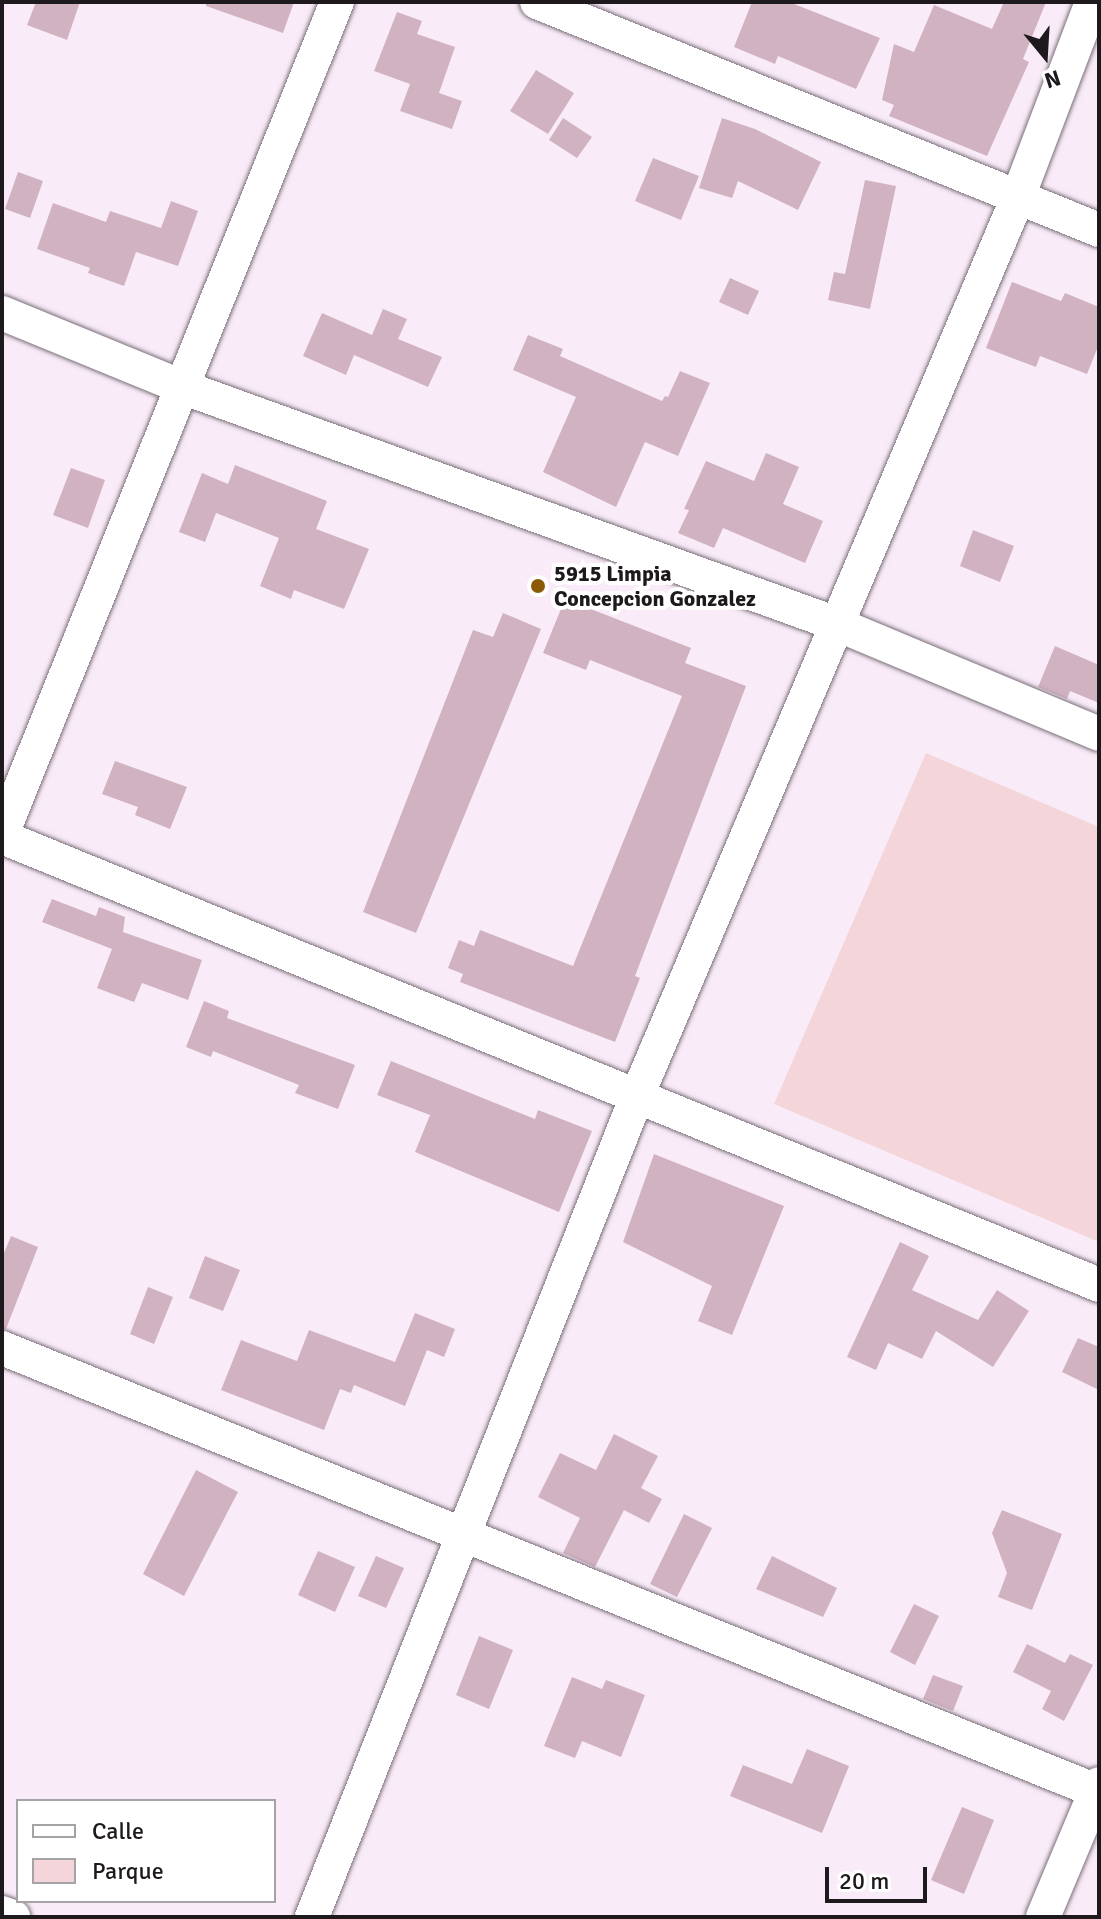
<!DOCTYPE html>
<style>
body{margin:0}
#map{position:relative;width:1101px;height:1919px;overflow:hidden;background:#f9ecf8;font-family:Signika,sans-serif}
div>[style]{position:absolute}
.green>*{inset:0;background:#f4d5d9}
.building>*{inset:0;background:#d1b2c1}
.roads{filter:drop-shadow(0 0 2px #796e79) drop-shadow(0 0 2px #796e79)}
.minor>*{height:34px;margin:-17px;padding:0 17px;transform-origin:17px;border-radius:17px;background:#fff}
.dots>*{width:22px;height:22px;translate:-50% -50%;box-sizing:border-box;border:4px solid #fff;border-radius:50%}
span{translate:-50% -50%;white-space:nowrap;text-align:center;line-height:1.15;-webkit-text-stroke:8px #fff;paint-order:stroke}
.poi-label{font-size:22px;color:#1d191d;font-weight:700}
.left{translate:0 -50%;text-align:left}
.frame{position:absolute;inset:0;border:4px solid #1d191d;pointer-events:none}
.legend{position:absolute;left:16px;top:1799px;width:260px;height:104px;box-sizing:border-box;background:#fff;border:2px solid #a5a3a5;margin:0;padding:10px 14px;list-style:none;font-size:24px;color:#1d191d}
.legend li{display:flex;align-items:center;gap:16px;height:40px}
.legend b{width:40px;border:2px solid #a5a3a5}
.north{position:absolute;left:1005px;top:16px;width:80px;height:80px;-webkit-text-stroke:6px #fff;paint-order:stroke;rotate:162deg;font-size:22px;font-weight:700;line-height:32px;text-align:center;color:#1d191d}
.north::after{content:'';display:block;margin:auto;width:28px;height:36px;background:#1d191d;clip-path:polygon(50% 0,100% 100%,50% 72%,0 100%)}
.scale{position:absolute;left:825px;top:1867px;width:102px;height:36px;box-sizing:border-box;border:4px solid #1d191d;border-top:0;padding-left:10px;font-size:24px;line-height:28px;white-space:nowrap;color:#1d191d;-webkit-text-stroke:6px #fff;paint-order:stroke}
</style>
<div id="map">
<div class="green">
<div style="clip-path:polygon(926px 753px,1099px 827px,1099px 1242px,774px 1104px)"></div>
</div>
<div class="building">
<div style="clip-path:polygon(36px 2px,80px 2px,67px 40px,27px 25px)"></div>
<div style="clip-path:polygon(206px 2px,294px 2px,283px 33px,206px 6px)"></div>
<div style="clip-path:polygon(752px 2px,789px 2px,880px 38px,856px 89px,778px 56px,775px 64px,734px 47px)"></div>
<div style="clip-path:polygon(1004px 2px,1046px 2px,1023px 59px,1029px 62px,987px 156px,889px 116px,894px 105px,882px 100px,894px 44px,914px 52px,934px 5px,992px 29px)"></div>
<div style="clip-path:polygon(397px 12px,422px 21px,417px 34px,455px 47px,439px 93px,462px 101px,452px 129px,400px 111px,410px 84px,374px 71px)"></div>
<div style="clip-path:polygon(536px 70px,574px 93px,548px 134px,510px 111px)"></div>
<div style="clip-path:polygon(563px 118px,592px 137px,577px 158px,549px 140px)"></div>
<div style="clip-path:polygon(722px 118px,755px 129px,821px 162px,798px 210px,738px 181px,732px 198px,699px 188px)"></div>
<div style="clip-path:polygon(653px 158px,699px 176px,681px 220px,635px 201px)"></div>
<div style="clip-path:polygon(18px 172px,43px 181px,30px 218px,5px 209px)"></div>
<div style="clip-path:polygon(865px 180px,896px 186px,870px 309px,828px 300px,834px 272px,845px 274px)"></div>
<div style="clip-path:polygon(171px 201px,198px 211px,178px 266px,136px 252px,124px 286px,88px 273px,90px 268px,37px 249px,53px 203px,106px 222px,110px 211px,161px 228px)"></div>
<div style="clip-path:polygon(730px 278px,759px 291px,748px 315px,719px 302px)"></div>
<div style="clip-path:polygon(1012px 282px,1061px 301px,1065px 293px,1099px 307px,1099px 344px,1087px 374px,1040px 356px,1036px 367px,986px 348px)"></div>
<div style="clip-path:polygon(383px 309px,407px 319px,398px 339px,442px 357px,428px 387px,354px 355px,346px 375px,303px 356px,322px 313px,372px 335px)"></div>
<div style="clip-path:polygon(528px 335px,563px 349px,560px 356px,662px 401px,665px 396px,668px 397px,680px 371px,710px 383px,678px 456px,645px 442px,616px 507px,543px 472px,576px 397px,513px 370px)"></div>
<div style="clip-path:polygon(766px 453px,799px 467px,783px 504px,823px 521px,805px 563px,723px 528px,714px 548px,678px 533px,689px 510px,684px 509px,706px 461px,754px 481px)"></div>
<div style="clip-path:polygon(235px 465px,327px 501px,316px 529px,369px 549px,344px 609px,294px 590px,291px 599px,260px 586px,279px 538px,216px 513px,205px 542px,179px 532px,202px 473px,228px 484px)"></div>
<div style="clip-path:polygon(71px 468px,105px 480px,88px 528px,53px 515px)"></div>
<div style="clip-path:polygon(973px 530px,1014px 546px,1000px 582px,960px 566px)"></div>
<div style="clip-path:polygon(565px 599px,691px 648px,685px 663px,746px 686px,635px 976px,640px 978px,615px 1042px,460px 982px,463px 974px,448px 968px,459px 940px,474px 946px,480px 930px,573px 966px,682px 696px,590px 660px,586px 670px,543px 653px)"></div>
<div style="clip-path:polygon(503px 613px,541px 629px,416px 933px,363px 912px,473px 630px,493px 637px)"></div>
<div style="clip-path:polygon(1055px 646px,1099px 665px,1099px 703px,1070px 691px,1067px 699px,1038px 687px)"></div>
<div style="clip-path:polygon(115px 761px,187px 787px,170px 829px,135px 815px,138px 807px,102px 794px)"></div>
<div style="clip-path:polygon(52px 899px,96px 916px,99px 907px,125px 917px,123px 932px,202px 960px,188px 1000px,142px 983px,134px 1002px,97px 988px,112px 949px,42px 922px)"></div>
<div style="clip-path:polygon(204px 1001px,229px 1011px,227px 1018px,355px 1065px,338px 1109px,295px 1093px,299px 1085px,213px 1051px,211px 1057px,186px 1047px)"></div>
<div style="clip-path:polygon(391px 1061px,535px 1119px,538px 1110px,592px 1131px,559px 1212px,415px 1152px,430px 1115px,377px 1095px)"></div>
<div style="clip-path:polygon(654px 1154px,784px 1206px,732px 1335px,698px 1321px,712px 1286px,623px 1242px)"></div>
<div style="clip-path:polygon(11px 1236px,38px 1247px,6px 1329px,2px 1328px,2px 1258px)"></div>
<div style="clip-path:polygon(900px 1242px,929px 1256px,912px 1290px,978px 1320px,997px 1290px,1029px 1311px,993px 1367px,936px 1331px,922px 1359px,888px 1343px,876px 1370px,847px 1357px)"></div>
<div style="clip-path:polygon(205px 1256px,240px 1270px,223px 1311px,189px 1298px)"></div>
<div style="clip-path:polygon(148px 1287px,173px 1297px,154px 1344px,130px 1334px)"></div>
<div style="clip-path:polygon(415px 1313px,455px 1329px,444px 1357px,427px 1350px,405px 1406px,354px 1385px,351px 1393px,340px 1389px,324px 1430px,221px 1390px,241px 1340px,297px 1361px,309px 1330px,395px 1362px)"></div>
<div style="clip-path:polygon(1078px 1338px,1099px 1347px,1099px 1390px,1062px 1372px)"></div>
<div style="clip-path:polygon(614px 1434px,658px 1456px,641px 1488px,662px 1499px,649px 1523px,624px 1510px,595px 1567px,563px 1553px,580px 1518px,538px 1497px,560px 1453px,596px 1470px)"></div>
<div style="clip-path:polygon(196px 1470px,238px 1492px,184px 1596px,143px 1574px)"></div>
<div style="clip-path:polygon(1002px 1510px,1062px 1534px,1032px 1610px,998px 1597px,1007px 1573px,992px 1533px)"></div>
<div style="clip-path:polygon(684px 1514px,712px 1528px,677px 1597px,650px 1584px)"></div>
<div style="clip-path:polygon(318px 1551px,355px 1567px,335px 1612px,298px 1595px)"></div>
<div style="clip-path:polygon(376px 1556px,404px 1568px,386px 1608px,358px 1596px)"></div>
<div style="clip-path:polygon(772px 1556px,837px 1588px,823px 1617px,756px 1589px)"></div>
<div style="clip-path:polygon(914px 1604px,939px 1616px,915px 1665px,890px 1652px)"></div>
<div style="clip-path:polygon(479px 1636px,513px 1650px,489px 1709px,456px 1695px)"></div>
<div style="clip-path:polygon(1027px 1644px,1065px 1663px,1070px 1654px,1093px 1665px,1064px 1721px,1042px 1709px,1051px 1691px,1013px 1672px)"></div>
<div style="clip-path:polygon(933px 1675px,963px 1686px,953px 1711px,923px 1699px)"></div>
<div style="clip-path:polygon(572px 1677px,602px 1689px,606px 1680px,645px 1695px,621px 1757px,582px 1741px,575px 1758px,544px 1746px)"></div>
<div style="clip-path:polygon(807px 1749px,849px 1766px,822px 1833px,730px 1796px,743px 1765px,792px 1784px)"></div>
<div style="clip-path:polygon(962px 1807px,994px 1820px,964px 1894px,931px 1880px)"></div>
</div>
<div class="roads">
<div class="minor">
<div style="left:537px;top:2px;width:606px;rotate:22.08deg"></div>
<div style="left:2px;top:313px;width:195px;rotate:22.3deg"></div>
<div style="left:182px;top:387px;width:693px;rotate:19.9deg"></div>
<div style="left:834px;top:623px;width:287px;rotate:22.7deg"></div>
<div style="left:2px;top:834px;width:897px;rotate:-68.07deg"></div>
<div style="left:2px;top:837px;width:1185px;rotate:22.21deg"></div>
<div style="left:2px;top:1348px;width:1183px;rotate:22.04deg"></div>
<div style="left:2px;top:1913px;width:12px;rotate:20deg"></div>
<div style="left:312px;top:1917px;width:883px;rotate:-68.4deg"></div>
<div style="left:637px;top:1096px;width:976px;rotate:-67.03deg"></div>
<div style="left:1018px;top:197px;width:209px;rotate:-69.2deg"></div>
<div style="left:1043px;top:1917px;width:144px;rotate:-67.2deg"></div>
</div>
</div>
<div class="dots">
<div style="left:538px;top:586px;background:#8c5904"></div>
</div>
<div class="poi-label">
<span class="left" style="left:554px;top:586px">5915 Limpia<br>Concepcion Gonzalez</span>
</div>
<div class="frame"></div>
<ul class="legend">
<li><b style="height:10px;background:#fff"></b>Calle</li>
<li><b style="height:22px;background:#f4d5d9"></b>Parque</li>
</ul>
<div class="north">N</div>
<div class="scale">20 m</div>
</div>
